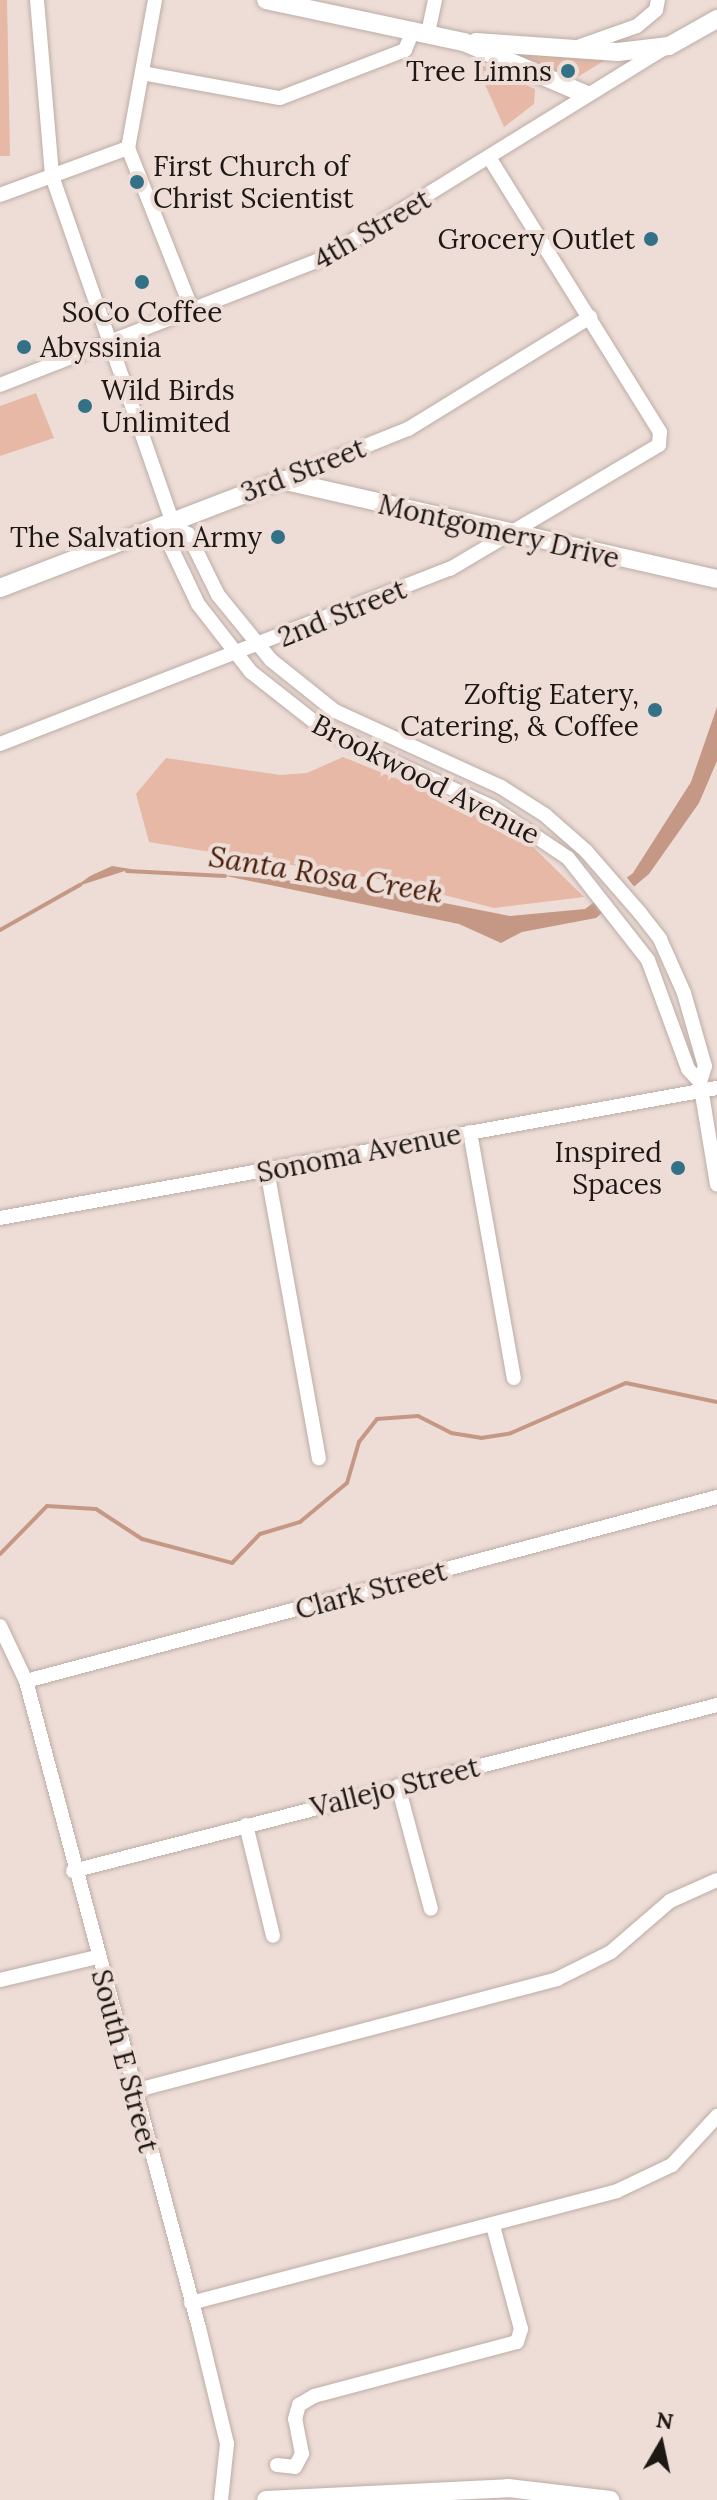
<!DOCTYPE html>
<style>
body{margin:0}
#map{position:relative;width:717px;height:2500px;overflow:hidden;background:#edddd6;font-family:Lora,serif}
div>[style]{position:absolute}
.green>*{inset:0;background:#e6b8a5}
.water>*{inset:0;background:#c59885}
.pier>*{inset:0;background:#edddd6}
.stream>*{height:4px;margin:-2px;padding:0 2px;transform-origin:2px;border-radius:2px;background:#c59885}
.roads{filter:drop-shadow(0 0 2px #bcaca6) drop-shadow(0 0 2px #bcaca6)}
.minor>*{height:14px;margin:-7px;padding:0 7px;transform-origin:7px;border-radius:7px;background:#fff}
.major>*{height:18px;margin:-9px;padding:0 9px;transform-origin:9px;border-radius:9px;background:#fff}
.dots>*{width:22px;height:22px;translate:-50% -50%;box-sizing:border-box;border:4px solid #edddd6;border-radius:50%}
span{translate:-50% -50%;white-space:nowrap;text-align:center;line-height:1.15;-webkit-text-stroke:8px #edddd6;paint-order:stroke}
.poi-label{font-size:28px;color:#1d1815}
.right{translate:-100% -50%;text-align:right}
.left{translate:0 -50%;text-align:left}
.street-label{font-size:28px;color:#1d1815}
.water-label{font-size:30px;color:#471c08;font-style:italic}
.north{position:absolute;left:621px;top:2404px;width:80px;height:80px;-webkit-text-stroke:6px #edddd6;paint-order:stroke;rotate:9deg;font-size:22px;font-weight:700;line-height:32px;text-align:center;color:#1d1815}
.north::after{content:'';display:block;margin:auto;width:28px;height:36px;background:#1d1815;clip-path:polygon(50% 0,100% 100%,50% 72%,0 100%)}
</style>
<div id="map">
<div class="green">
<div style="clip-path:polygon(0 0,7px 0,10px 156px,0 156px)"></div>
<div style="clip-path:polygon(486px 44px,561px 57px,613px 55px,573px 80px)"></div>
<div style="clip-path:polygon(475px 62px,535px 89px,534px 104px,504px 127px)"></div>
<div style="clip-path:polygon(36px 393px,54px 438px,0 456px,0 406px)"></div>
<div style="clip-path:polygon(343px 757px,445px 798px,532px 846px,584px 897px,494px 908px,390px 881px,149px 842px,136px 794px,166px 758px,280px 775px,307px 773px)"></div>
</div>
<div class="water">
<div style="clip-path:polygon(717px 707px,717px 761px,699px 803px,649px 874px,596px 918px,522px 932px,501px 943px,459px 924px,221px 875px,358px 886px,510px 916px,585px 909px,633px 873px,691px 782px)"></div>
<div style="clip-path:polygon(112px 866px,131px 869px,75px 887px,90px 876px)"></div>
</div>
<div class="pier">
<div style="clip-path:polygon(624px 874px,636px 889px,605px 916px,591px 899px)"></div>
</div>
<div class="stream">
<div style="left:127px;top:871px;width:98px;rotate:2.9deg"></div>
<div style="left:0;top:930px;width:92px;rotate:-29.4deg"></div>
<div style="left:0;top:1554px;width:67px;rotate:-45.6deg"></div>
<div style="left:47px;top:1506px;width:49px;rotate:3.5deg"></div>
<div style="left:96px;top:1509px;width:55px;rotate:33.1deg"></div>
<div style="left:142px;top:1539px;width:93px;rotate:14.9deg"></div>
<div style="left:232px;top:1563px;width:40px;rotate:-46deg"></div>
<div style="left:260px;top:1534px;width:42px;rotate:-16.7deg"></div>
<div style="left:300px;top:1522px;width:61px;rotate:-39.7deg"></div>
<div style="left:347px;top:1483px;width:43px;rotate:-73.7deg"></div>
<div style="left:359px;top:1442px;width:29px;rotate:-52deg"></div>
<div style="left:377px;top:1419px;width:41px;rotate:-4.2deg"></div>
<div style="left:418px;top:1416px;width:37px;rotate:27deg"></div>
<div style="left:451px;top:1433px;width:30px;rotate:9deg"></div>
<div style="left:481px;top:1438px;width:30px;rotate:-9deg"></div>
<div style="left:511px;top:1433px;width:125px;rotate:-23.5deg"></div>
<div style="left:626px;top:1383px;width:93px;rotate:11.8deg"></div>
</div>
<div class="roads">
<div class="minor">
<div style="left:37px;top:0;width:177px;rotate:85.1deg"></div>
<div style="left:52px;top:176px;width:372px;rotate:70.8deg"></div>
<div style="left:174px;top:527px;width:15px;rotate:113deg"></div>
<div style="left:168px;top:541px;width:70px;rotate:64.5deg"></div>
<div style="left:198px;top:604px;width:86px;rotate:52.1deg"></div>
<div style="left:251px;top:672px;width:95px;rotate:38.2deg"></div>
<div style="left:326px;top:731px;width:183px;rotate:24.6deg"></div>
<div style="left:492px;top:807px;width:92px;rotate:33.9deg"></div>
<div style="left:568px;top:858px;width:130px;rotate:51.9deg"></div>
<div style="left:648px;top:960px;width:116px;rotate:69.8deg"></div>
<div style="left:688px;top:1069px;width:18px;rotate:47deg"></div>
<div style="left:155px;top:0;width:150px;rotate:100.3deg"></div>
<div style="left:128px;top:148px;width:176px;rotate:68.4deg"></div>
<div style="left:428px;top:33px;width:34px;rotate:-78deg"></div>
<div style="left:580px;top:46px;width:60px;rotate:-19.3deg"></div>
<div style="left:637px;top:26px;width:25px;rotate:-40deg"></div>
<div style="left:656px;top:10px;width:10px;rotate:-79deg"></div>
<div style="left:142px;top:73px;width:140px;rotate:10.3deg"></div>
<div style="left:280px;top:98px;width:134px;rotate:-21deg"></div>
<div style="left:405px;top:50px;width:22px;rotate:-68deg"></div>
<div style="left:0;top:195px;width:136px;rotate:-20.2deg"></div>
<div style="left:0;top:385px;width:350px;rotate:-21.4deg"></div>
<div style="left:326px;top:257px;width:396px;rotate:-31.7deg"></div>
<div style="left:281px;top:480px;width:137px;rotate:-21.9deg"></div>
<div style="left:408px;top:429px;width:214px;rotate:-31.6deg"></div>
<div style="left:174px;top:527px;width:16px;rotate:27deg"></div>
<div style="left:188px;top:534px;width:68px;rotate:63.8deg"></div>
<div style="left:218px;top:595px;width:84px;rotate:50.8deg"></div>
<div style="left:271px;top:660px;width:82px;rotate:38.6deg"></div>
<div style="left:335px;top:711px;width:183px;rotate:24.6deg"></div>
<div style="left:501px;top:787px;width:52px;rotate:32.5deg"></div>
<div style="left:545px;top:815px;width:55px;rotate:41.3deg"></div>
<div style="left:586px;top:851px;width:82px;rotate:48.9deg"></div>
<div style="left:640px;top:913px;width:33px;rotate:52deg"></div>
<div style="left:660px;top:939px;width:59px;rotate:66deg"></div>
<div style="left:684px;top:993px;width:76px;rotate:74deg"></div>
<div style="left:705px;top:1066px;width:17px;rotate:107deg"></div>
<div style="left:700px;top:1082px;width:104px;rotate:80.6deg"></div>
<div style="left:0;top:744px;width:483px;rotate:-21.3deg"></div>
<div style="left:450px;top:569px;width:243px;rotate:-30.7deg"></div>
<div style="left:659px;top:445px;width:13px;rotate:-86deg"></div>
<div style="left:660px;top:432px;width:322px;rotate:-121.9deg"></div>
<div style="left:470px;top:1132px;width:250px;rotate:79.9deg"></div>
<div style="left:267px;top:1170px;width:293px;rotate:79.8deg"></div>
<div style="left:0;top:1218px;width:729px;rotate:-10.28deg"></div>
<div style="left:0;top:1626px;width:61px;rotate:64.7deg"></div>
<div style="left:26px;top:1681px;width:670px;rotate:75.03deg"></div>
<div style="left:199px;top:2328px;width:119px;rotate:76.4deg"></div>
<div style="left:227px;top:2444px;width:56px;rotate:96.1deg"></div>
<div style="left:26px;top:1681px;width:715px;rotate:-14.91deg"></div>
<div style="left:398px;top:1786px;width:127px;rotate:75deg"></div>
<div style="left:246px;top:1825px;width:114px;rotate:76.3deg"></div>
<div style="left:73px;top:1871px;width:665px;rotate:-14.45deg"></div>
<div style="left:0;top:1980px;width:100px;rotate:-13.3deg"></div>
<div style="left:134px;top:2091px;width:438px;rotate:-14.8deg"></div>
<div style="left:557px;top:1979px;width:60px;rotate:-26.6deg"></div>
<div style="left:611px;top:1952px;width:78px;rotate:-40.8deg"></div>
<div style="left:670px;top:1901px;width:51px;rotate:-24.1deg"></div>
<div style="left:191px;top:2303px;width:440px;rotate:-14.7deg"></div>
<div style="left:617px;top:2191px;width:61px;rotate:-25.3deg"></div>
<div style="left:672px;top:2165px;width:67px;rotate:-47.4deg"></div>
<div style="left:277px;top:2465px;width:18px;rotate:6deg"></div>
<div style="left:295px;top:2467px;width:15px;rotate:-62deg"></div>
<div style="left:302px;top:2454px;width:36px;rotate:-101deg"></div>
<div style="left:295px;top:2419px;width:15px;rotate:-74deg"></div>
<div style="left:299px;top:2405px;width:17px;rotate:-31deg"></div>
<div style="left:314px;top:2396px;width:210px;rotate:-14.9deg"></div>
<div style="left:517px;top:2342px;width:14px;rotate:-73deg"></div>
<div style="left:521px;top:2329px;width:107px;rotate:-105.2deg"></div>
</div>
<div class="major">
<div style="left:266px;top:0;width:202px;rotate:12deg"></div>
<div style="left:464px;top:42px;width:132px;rotate:23.3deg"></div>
<div style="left:476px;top:42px;width:142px;rotate:4deg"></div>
<div style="left:618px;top:52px;width:51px;rotate:-6.7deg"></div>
<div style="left:669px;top:46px;width:55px;rotate:-29.4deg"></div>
<div style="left:0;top:588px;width:301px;rotate:-21deg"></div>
<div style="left:281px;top:480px;width:447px;rotate:12.8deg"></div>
<div style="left:266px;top:2500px;width:242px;rotate:-2.8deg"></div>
<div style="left:508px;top:2488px;width:103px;rotate:6.7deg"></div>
</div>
</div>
<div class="dots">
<div style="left:568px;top:71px;background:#337187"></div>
<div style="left:137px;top:182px;background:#337187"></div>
<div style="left:651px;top:239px;background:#337187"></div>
<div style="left:142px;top:282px;background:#337187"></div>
<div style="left:24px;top:347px;background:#337187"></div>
<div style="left:85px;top:406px;background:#337187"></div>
<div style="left:278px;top:537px;background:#337187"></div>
<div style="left:655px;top:710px;background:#337187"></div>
<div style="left:678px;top:1168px;background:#337187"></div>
</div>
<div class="poi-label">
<span class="right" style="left:552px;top:71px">Tree Limns</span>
<span class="left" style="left:153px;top:182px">First Church of<br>Christ Scientist</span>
<span class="right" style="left:635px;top:239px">Grocery Outlet</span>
<span style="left:142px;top:312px">SoCo Coffee</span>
<span class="left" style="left:40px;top:347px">Abyssinia</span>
<span class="left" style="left:101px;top:406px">Wild Birds<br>Unlimited</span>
<span class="right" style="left:262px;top:537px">The Salvation Army</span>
<span class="right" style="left:639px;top:710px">Zoftig Eatery,<br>Catering, &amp; Coffee</span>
<span class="right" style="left:662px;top:1168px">Inspired<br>Spaces</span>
</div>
<div class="street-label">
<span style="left:372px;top:229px;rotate:-30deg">4th Street</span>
<span style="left:303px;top:470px;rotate:-21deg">3rd Street</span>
<span style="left:499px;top:531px;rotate:13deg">Montgomery Drive</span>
<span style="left:342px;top:613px;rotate:-22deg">2nd Street</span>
<span style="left:426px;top:779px;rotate:27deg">Brookwood Avenue</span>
<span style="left:359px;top:1153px;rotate:-11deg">Sonoma Avenue</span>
<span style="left:371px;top:1590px;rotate:-15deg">Clark Street</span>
<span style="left:395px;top:1787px;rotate:-14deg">Vallejo Street</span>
<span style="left:125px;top:2061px;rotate:75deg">South E Street</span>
</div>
<div class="water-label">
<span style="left:326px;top:874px;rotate:9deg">Santa Rosa Creek</span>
</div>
<div class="north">N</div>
</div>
